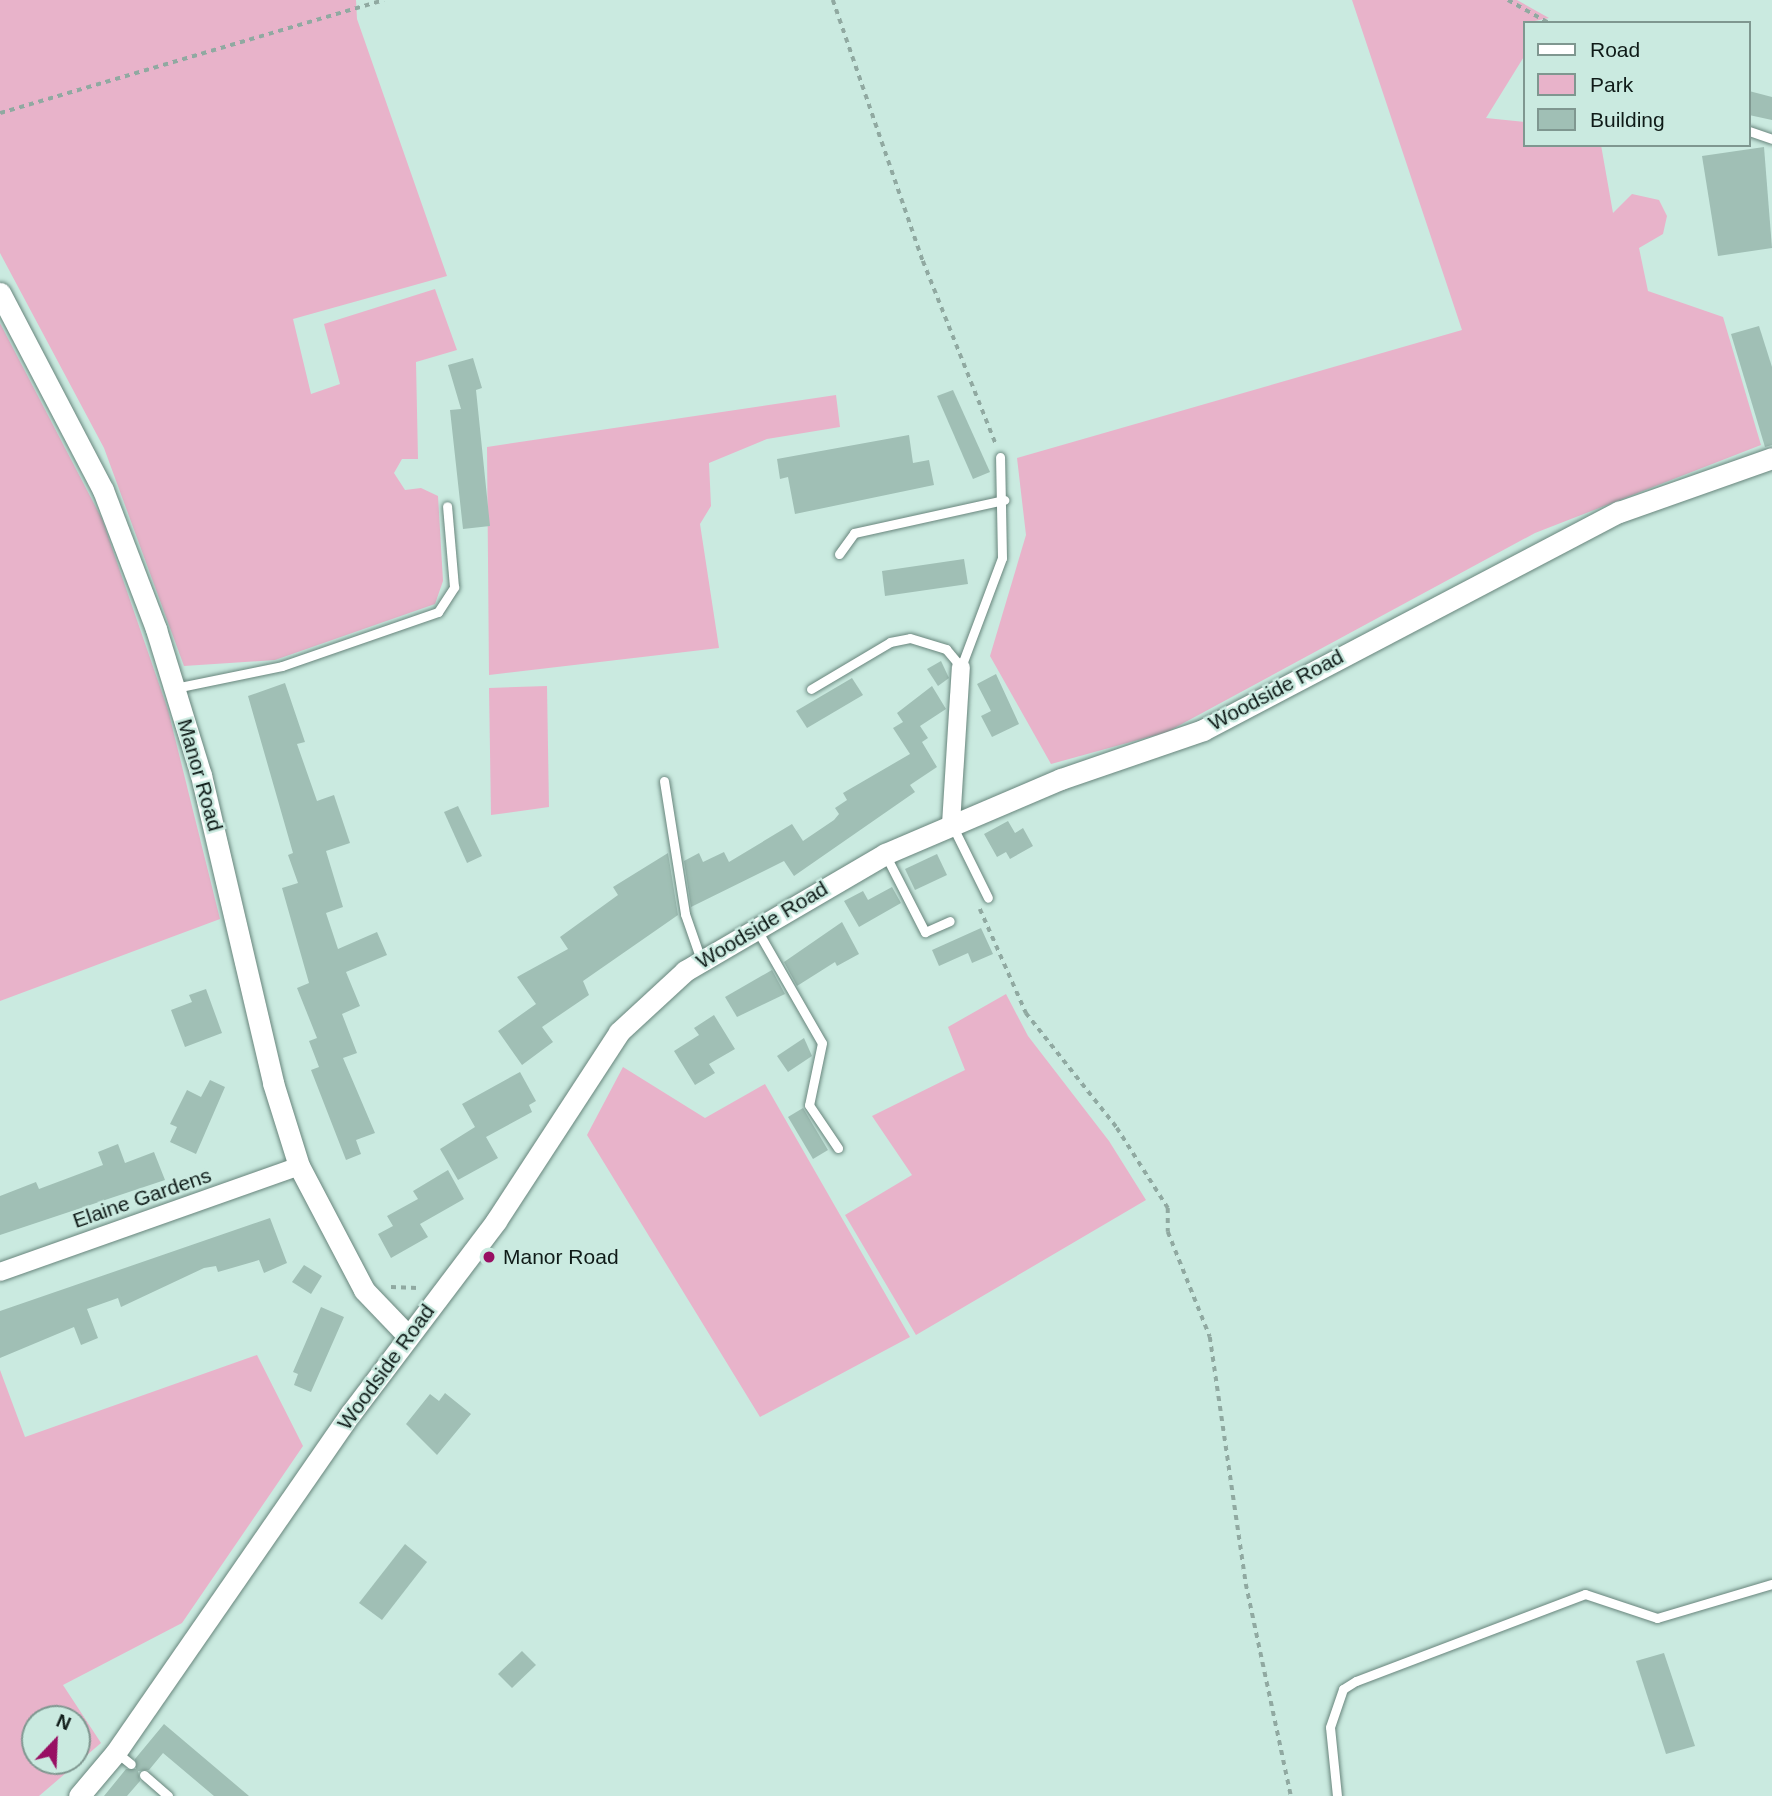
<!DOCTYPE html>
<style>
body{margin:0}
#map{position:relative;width:1772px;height:1796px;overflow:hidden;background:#caeae0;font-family:Arial,sans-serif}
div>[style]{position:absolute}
.green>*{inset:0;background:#e8b3ca}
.building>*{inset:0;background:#a0bfb5}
.path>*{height:3.5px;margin-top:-1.75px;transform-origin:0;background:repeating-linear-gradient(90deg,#90a9a1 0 5px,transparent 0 10px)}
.roads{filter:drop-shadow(0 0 2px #68857c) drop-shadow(0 0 2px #68857c)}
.service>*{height:9px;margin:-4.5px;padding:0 4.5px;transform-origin:4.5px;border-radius:4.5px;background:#fff}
.minor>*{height:18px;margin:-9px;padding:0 9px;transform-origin:9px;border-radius:9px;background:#fff}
.tertiary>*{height:21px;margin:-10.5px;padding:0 10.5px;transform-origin:10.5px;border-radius:10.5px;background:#fff}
.dots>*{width:19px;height:19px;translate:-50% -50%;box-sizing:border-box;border:4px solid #caeae0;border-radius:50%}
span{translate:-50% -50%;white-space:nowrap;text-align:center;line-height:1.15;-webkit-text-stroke:5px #caeae0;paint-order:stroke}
.street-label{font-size:21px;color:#0f1b18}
.poi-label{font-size:21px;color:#0f1b18}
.left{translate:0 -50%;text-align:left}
.legend{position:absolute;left:1523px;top:21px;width:228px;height:126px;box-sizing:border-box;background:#caeae0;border:2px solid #7f9790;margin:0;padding:9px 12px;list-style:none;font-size:21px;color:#0f1b18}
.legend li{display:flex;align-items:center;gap:14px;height:35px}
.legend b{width:35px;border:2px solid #7f9790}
.north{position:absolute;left:21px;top:1705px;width:70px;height:70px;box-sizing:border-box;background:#caeae0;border:2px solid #7f9790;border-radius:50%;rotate:23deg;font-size:19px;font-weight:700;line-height:28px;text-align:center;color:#0f1b18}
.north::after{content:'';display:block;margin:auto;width:24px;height:32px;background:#980f63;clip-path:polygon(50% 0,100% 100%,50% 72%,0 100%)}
</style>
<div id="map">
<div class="green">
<div style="clip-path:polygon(0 0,356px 0,357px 19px,447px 276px,293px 319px,311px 394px,340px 384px,324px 324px,435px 289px,457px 350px,416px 362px,418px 459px,402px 459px,394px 473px,405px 490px,421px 488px,438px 496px,443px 581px,435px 604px,275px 660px,184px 666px,104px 448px,0 253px)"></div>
<div style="clip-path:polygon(1352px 0,1517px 0,1549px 18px,1525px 23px,1525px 55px,1486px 118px,1525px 122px,1525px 145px,1601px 145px,1613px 213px,1632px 194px,1659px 200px,1667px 216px,1663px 234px,1639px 248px,1648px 291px,1723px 317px,1761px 445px,1535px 533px,1167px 732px,1051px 764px,990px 656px,1026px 535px,1017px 458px,1462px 330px)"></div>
<div style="clip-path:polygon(0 323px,102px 519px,168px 710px,220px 919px,0 1001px)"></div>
<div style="clip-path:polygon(836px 395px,840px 427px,767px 439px,709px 463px,711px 506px,700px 524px,719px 648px,489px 675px,487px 447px)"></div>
<div style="clip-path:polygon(547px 686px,549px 807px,491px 815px,489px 688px)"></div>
<div style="clip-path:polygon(1006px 994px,1028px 1036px,1109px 1141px,1146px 1200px,916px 1335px,845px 1215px,912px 1175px,872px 1116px,965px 1070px,948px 1027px)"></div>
<div style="clip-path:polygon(623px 1067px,705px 1118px,765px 1084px,910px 1337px,760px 1417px,587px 1135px)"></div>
<div style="clip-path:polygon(evenodd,257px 1355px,303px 1446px,182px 1623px,63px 1685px,101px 1743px,39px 1796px,0 1796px,0 1370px,25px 1437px,257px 1355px,35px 1719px,77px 1719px,77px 1761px,35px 1761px,35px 1719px)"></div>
</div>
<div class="building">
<div style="clip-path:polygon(1749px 91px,1772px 97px,1772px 120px,1749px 115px)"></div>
<div style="clip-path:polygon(1764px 147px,1772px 248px,1718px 256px,1702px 156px)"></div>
<div style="clip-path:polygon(1759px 326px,1772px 367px,1772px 445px,1765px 447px,1731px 334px)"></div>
<div style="clip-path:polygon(473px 358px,482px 388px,476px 390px,490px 526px,463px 529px,450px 410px,461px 409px,448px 365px)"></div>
<div style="clip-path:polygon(953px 390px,990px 472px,973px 479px,937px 396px)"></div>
<div style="clip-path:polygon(909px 435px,913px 463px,929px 460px,934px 485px,795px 514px,788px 477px,780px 479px,777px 459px)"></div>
<div style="clip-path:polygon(964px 559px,968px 584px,885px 596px,882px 571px)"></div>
<div style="clip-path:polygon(941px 661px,949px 678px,938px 686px,927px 669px)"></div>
<div style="clip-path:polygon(996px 674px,1019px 724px,992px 737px,981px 716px,991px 711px,977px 684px)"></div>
<div style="clip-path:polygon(852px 678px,863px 695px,807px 728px,796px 711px)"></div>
<div style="clip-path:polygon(285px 683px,305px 742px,297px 744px,317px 801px,334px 795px,350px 843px,326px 851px,343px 907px,326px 913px,338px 949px,377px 932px,387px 955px,346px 972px,360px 1006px,342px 1014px,357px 1053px,343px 1058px,375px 1133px,356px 1140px,361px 1154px,346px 1160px,311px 1070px,319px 1067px,309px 1041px,317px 1038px,297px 988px,309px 983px,282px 888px,298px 883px,288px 855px,293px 853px,248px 696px)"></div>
<div style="clip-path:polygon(932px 686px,946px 709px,920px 726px,928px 738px,922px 742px,937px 767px,910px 785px,915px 792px,794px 876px,784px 861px,691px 907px,684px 861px,699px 853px,703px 862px,724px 852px,729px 862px,792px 824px,803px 841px,834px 820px,839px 814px,835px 808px,847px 800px,843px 793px,910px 754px,893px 728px,903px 722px,897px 713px)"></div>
<div style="clip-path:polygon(458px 806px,482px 856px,467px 863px,444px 812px)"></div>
<div style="clip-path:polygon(1008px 821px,1015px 833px,1023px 828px,1033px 846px,1010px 859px,1006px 852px,997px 857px,984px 834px)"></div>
<div style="clip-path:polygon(668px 853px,678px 915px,583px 981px,589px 995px,542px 1027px,553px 1042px,522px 1065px,498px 1031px,536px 1004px,517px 977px,568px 949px,560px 937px,618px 895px,613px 887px)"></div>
<div style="clip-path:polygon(937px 854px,947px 875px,915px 890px,905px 869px)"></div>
<div style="clip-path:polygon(892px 887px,901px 903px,859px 927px,844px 901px,863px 891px,868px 900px)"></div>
<div style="clip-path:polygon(842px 922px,859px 954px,837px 966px,835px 962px,797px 986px,784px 962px)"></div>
<div style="clip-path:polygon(981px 928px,993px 954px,972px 963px,968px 953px,939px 966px,932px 950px)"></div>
<div style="clip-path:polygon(772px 970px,785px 994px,737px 1017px,725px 997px)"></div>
<div style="clip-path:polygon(206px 989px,222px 1033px,185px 1047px,171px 1010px,192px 1002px,189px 995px)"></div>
<div style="clip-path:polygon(714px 1015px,735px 1049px,709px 1064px,715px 1073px,695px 1085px,674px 1051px,699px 1035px,694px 1028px)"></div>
<div style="clip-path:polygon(804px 1038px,812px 1056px,788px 1072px,777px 1056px)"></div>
<div style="clip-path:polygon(520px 1072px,536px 1101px,529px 1105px,532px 1112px,486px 1137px,498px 1158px,458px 1180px,440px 1149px,475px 1127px,462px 1104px)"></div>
<div style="clip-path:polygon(210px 1080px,225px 1087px,196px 1154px,170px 1142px,177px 1127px,170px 1124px,187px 1090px,201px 1097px)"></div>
<div style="clip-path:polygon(803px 1108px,828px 1150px,813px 1159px,788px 1117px)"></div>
<div style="clip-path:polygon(118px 1144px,125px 1163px,154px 1152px,165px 1180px,0 1235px,0 1196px,36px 1182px,39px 1189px,103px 1165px,98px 1152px)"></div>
<div style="clip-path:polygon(448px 1170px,464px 1199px,420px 1224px,428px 1237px,391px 1258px,378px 1234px,393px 1226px,387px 1216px,418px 1199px,413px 1191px)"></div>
<div style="clip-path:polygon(270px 1218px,287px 1263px,264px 1273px,259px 1260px,218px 1272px,216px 1266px,204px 1268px,121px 1307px,118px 1298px,87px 1309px,98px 1338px,81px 1345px,74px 1327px,0 1358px,0 1311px)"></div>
<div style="clip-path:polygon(304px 1265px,322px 1276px,311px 1294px,292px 1282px)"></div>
<div style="clip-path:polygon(321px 1307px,344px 1317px,311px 1392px,294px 1385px,298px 1374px,293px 1372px)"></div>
<div style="clip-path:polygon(445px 1393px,471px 1414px,437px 1455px,406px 1424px,430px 1394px,439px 1401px)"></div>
<div style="clip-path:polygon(405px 1544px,427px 1562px,382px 1620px,359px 1603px)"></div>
<div style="clip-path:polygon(522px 1651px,536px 1665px,512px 1688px,498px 1674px)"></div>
<div style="clip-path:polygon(1664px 1653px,1695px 1746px,1666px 1754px,1636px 1661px)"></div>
<div style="clip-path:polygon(164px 1724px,249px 1796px,214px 1796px,163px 1753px,149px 1770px,138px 1771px,140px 1781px,127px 1796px,104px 1796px,126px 1769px,136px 1769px,135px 1759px)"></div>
</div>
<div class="path">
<div style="left:833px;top:0;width:276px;rotate:71deg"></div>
<div style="left:923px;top:261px;width:197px;rotate:68.3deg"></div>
<div style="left:1508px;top:0;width:47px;rotate:29.3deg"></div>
<div style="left:0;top:113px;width:400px;rotate:-16.4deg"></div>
<div style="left:980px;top:909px;width:114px;rotate:66.1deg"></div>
<div style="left:1026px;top:1013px;width:147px;rotate:51.6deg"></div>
<div style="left:1117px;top:1128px;width:95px;rotate:57.5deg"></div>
<div style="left:1168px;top:1208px;width:24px;rotate:90deg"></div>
<div style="left:1168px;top:1232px;width:113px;rotate:68.2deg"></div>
<div style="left:1210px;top:1337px;width:250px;rotate:81.7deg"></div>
<div style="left:1246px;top:1584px;width:217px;rotate:78deg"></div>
<div style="left:391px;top:1287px;width:27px;rotate:2deg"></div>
</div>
<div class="roads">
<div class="service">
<div style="left:1749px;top:131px;width:24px;rotate:19deg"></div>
<div style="left:839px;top:554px;width:26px;rotate:-54deg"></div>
<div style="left:854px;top:533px;width:154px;rotate:-12.4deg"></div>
<div style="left:961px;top:667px;width:116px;rotate:-69.4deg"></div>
<div style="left:1002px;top:558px;width:101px;rotate:-91.1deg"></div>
<div style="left:175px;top:688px;width:109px;rotate:-11.6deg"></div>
<div style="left:282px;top:666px;width:165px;rotate:-19.1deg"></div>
<div style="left:438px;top:612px;width:30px;rotate:-57deg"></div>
<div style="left:454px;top:587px;width:81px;rotate:-94.9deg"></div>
<div style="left:811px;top:689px;width:92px;rotate:-30.7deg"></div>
<div style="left:890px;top:642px;width:20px;rotate:-11deg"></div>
<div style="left:910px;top:638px;width:38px;rotate:17deg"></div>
<div style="left:946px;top:649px;width:23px;rotate:50deg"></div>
<div style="left:664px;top:781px;width:135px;rotate:81deg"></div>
<div style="left:685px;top:914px;width:49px;rotate:70.8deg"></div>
<div style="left:952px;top:825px;width:81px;rotate:63.7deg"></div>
<div style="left:885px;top:854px;width:88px;rotate:62.9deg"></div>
<div style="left:925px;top:932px;width:27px;rotate:-24deg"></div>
<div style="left:757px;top:930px;width:130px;rotate:60.1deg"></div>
<div style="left:822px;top:1043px;width:63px;rotate:101.8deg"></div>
<div style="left:809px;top:1105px;width:52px;rotate:56deg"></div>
<div style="left:116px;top:1752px;width:19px;rotate:39deg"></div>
<div style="left:144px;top:1775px;width:32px;rotate:41deg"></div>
<div style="left:1337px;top:1796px;width:69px;rotate:-95.8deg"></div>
<div style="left:1330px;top:1727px;width:40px;rotate:-71.1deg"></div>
<div style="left:1343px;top:1689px;width:15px;rotate:-32deg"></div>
<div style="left:1356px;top:1681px;width:245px;rotate:-20.8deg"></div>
<div style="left:1585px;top:1594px;width:76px;rotate:18.4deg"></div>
<div style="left:1657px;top:1618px;width:120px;rotate:-16.5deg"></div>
</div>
<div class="minor">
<div style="left:951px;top:824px;width:157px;rotate:-86.4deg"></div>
<div style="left:0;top:1272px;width:317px;rotate:-19.5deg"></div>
</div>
<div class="tertiary">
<div style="left:0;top:293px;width:222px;rotate:62.4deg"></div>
<div style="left:103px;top:490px;width:149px;rotate:69.1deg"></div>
<div style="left:156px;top:629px;width:153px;rotate:72.9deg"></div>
<div style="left:201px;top:775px;width:316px;rotate:76.8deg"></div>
<div style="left:273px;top:1083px;width:87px;rotate:72.6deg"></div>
<div style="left:299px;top:1166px;width:140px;rotate:62.3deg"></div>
<div style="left:364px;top:1290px;width:64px;rotate:46.3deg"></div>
<div style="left:79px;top:1796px;width:57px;rotate:-49.9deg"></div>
<div style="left:116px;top:1752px;width:412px;rotate:-55.3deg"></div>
<div style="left:351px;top:1413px;width:241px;rotate:-52.9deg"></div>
<div style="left:496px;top:1221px;width:225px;rotate:-56.9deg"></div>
<div style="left:619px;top:1032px;width:90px;rotate:-42.7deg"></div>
<div style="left:685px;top:971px;width:232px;rotate:-30.3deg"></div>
<div style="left:885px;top:854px;width:191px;rotate:-23.1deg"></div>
<div style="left:1061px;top:779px;width:150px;rotate:-19deg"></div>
<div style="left:1203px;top:730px;width:470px;rotate:-27.7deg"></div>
<div style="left:1619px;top:512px;width:162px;rotate:-19.4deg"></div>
</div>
</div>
<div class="dots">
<div style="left:489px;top:1257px;background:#980f63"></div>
</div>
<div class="street-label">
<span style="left:1276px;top:690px;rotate:-28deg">Woodside Road</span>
<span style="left:200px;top:775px;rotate:74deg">Manor Road</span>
<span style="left:762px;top:925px;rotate:-31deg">Woodside Road</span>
<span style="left:142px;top:1198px;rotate:-19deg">Elaine Gardens</span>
<span style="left:386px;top:1367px;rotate:-54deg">Woodside Road</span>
</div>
<div class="poi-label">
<span class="left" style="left:503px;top:1257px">Manor Road</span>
</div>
<ul class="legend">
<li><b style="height:9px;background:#fff"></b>Road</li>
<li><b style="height:19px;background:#e8b3ca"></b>Park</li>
<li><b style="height:19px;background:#a0bfb5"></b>Building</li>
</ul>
<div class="north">N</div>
</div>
